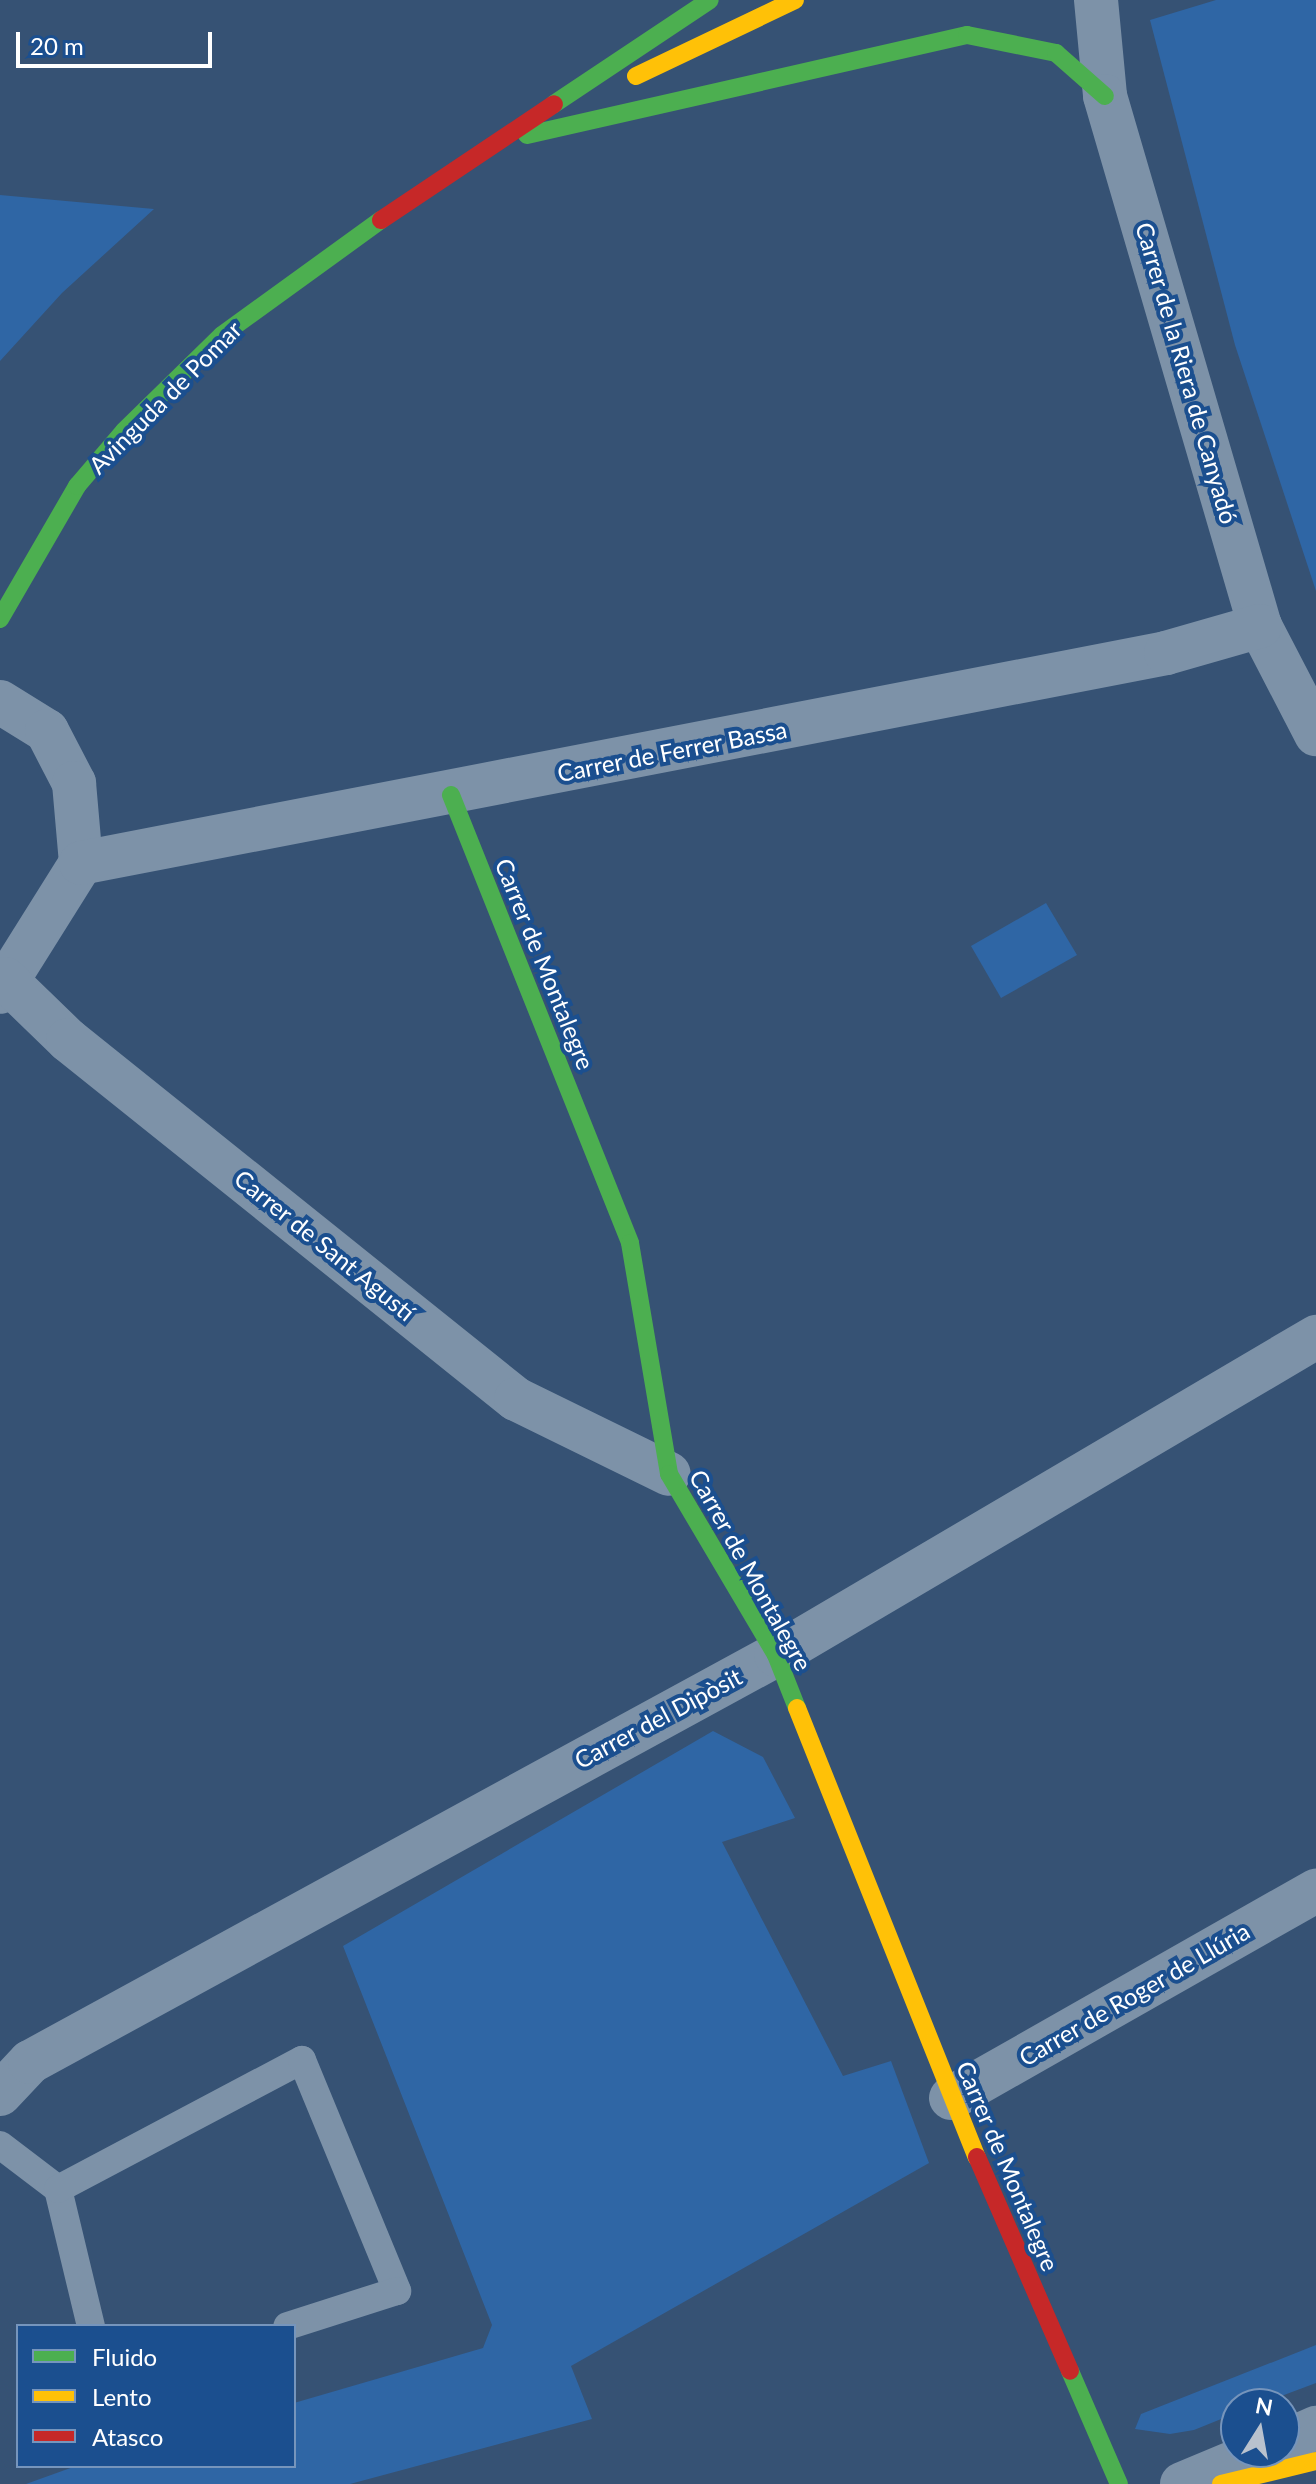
<!DOCTYPE html>
<meta charset="utf-8">
<style>
body{margin:0}
#map{position:relative;width:1316px;height:2484px;overflow:hidden;background:#365274;font-family:Lato,sans-serif}
div>[style]{position:absolute}
.green>*{inset:0;background:#2f66a5}
.lane>*{height:28px;margin:-14px;padding:0 14px;transform-origin:14px;border-radius:14px;background:#7d92a8}
.street>*{height:44px;margin:-22px;padding:0 22px;transform-origin:22px;border-radius:22px;background:#7d92a8}
.fast>*{height:18px;margin:-9px;padding:0 9px;transform-origin:9px;border-radius:9px;background:#4caf50}
.slow>*{height:18px;margin:-9px;padding:0 9px;transform-origin:9px;border-radius:9px;background:#ffc107}
.jam>*{height:18px;margin:-9px;padding:0 9px;transform-origin:9px;border-radius:9px;background:#c62828}
span{translate:-50% -50%;white-space:nowrap;text-align:center;line-height:1.15;-webkit-text-stroke:8px #1b4f8f;paint-order:stroke}
.street-label{font-size:24px;color:#fff}
.legend{position:absolute;left:16px;top:2324px;width:280px;height:144px;box-sizing:border-box;background:#1b4f8f;border:2px solid #7695bc;margin:0;padding:10px 14px;list-style:none;font-size:24px;color:#fff}
.legend li{display:flex;align-items:center;gap:16px;height:40px}
.legend b{width:40px;border:2px solid #7695bc}
.north{position:absolute;left:1220px;top:2388px;width:80px;height:80px;box-sizing:border-box;background:#1b4f8f;border:2px solid #7695bc;border-radius:50%;rotate:11deg;font-size:22px;font-weight:700;line-height:32px;text-align:center;color:#fff}
.north::after{content:'';display:block;margin:auto;width:28px;height:36px;background:#b9c2ce;clip-path:polygon(50% 0,100% 100%,50% 72%,0 100%)}
.scale{position:absolute;left:16px;top:32px;width:196px;height:36px;box-sizing:border-box;border:4px solid #fff;border-top:0;padding-left:10px;font-size:24px;line-height:28px;white-space:nowrap;color:#fff;-webkit-text-stroke:6px #1b4f8f;paint-order:stroke}
</style>
<div id="map">
<div class="green">
<div style="clip-path:polygon(1216px 0,1316px 0,1316px 591px,1235px 345px,1150px 20px)"></div>
<div style="clip-path:polygon(0 195px,154px 209px,62px 293px,0 361px)"></div>
<div style="clip-path:polygon(1046px 903px,1077px 955px,1001px 998px,971px 946px)"></div>
<div style="clip-path:polygon(713px 1731px,763px 1757px,795px 1818px,722px 1842px,843px 2076px,891px 2061px,929px 2163px,571px 2366px,592px 2419px,350px 2484px,26px 2484px,76px 2466px,294px 2466px,294px 2403px,483px 2348px,492px 2325px,343px 1946px)"></div>
<div style="clip-path:polygon(1316px 2345px,1316px 2383px,1260px 2404px,1236px 2404px,1236px 2413px,1194px 2430px,1170px 2434px,1135px 2429px,1141px 2414px)"></div>
</div>
<div class="lane">
<div style="left:0;top:2145px;width:73px;rotate:37.2deg"></div>
<div style="left:58px;top:2189px;width:141px;rotate:76.5deg"></div>
<div style="left:58px;top:2189px;width:276px;rotate:-27.9deg"></div>
<div style="left:302px;top:2060px;width:250px;rotate:67.6deg"></div>
<div style="left:397px;top:2291px;width:115px;rotate:162.3deg"></div>
</div>
<div class="street">
<div style="left:1096px;top:0;width:96px;rotate:84.6deg"></div>
<div style="left:1105px;top:96px;width:552px;rotate:73.7deg"></div>
<div style="left:1260px;top:626px;width:122px;rotate:62.6deg"></div>
<div style="left:0;top:702px;width:55px;rotate:31.7deg"></div>
<div style="left:47px;top:731px;width:59px;rotate:62.6deg"></div>
<div style="left:74px;top:783px;width:80px;rotate:85deg"></div>
<div style="left:81px;top:863px;width:152px;rotate:122.1deg"></div>
<div style="left:81px;top:863px;width:1105px;rotate:-10.95deg"></div>
<div style="left:1166px;top:653px;width:98px;rotate:-16deg"></div>
<div style="left:5px;top:979px;width:88px;rotate:44.1deg"></div>
<div style="left:68px;top:1040px;width:574px;rotate:38.71deg"></div>
<div style="left:516px;top:1399px;width:170px;rotate:26.1deg"></div>
<div style="left:0;top:2094px;width:44px;rotate:-46.8deg"></div>
<div style="left:30px;top:2062px;width:850px;rotate:-28.62deg"></div>
<div style="left:776px;top:1655px;width:627px;rotate:-30.49deg"></div>
<div style="left:951px;top:2098px;width:420px;rotate:-29.6deg"></div>
<div style="left:1284px;top:2442px;width:35px;rotate:-24deg"></div>
<div style="left:1182px;top:2484px;width:83px;rotate:-22.6deg"></div>
</div>
<div class="fast">
<div style="left:554px;top:104px;width:187px;rotate:-33.7deg"></div>
<div style="left:527px;top:135px;width:451px;rotate:-12.8deg"></div>
<div style="left:967px;top:35px;width:91px;rotate:11.4deg"></div>
<div style="left:1056px;top:53px;width:65px;rotate:41.3deg"></div>
<div style="left:0;top:619px;width:154px;rotate:-59.9deg"></div>
<div style="left:77px;top:486px;width:72px;rotate:-49.5deg"></div>
<div style="left:124px;top:431px;width:137px;rotate:-44.4deg"></div>
<div style="left:222px;top:335px;width:196px;rotate:-35.9deg"></div>
<div style="left:451px;top:795px;width:482px;rotate:68.2deg"></div>
<div style="left:630px;top:1243px;width:234px;rotate:80.4deg"></div>
<div style="left:669px;top:1474px;width:210px;rotate:59.4deg"></div>
<div style="left:776px;top:1655px;width:57px;rotate:68.4deg"></div>
<div style="left:1070px;top:2371px;width:123px;rotate:66.6deg"></div>
</div>
<div class="slow">
<div style="left:636px;top:76px;width:176px;rotate:-25.5deg"></div>
<div style="left:797px;top:1708px;width:484px;rotate:68.2deg"></div>
<div style="left:1221px;top:2484px;width:98px;rotate:-13.6deg"></div>
</div>
<div class="jam">
<div style="left:381px;top:220px;width:208px;rotate:-33.8deg"></div>
<div style="left:977px;top:2157px;width:233px;rotate:66.5deg"></div>
</div>
<div class="street-label">
<span style="left:1187px;top:373px;rotate:74deg">Carrer de la Riera de Canyadó</span>
<span style="left:165px;top:397px;rotate:-45deg">Avinguda de Pomar</span>
<span style="left:672px;top:751px;rotate:-11deg">Carrer de Ferrer Bassa</span>
<span style="left:545px;top:964px;rotate:68deg">Carrer de Montalegre</span>
<span style="left:325px;top:1245px;rotate:39deg">Carrer de Sant Agustí</span>
<span style="left:751px;top:1570px;rotate:61deg">Carrer de Montalegre</span>
<span style="left:658px;top:1718px;rotate:-28deg">Carrer del Dipòsit</span>
<span style="left:1134px;top:1994px;rotate:-30deg">Carrer de Roger de Llúria</span>
<span style="left:1008px;top:2166px;rotate:67deg">Carrer de Montalegre</span>
</div>
<ul class="legend">
<li><b style="height:10px;background:#4caf50"></b>Fluido</li>
<li><b style="height:10px;background:#ffc107"></b>Lento</li>
<li><b style="height:10px;background:#c62828"></b>Atasco</li>
</ul>
<div class="north">N</div>
<div class="scale">20 m</div>
</div>
